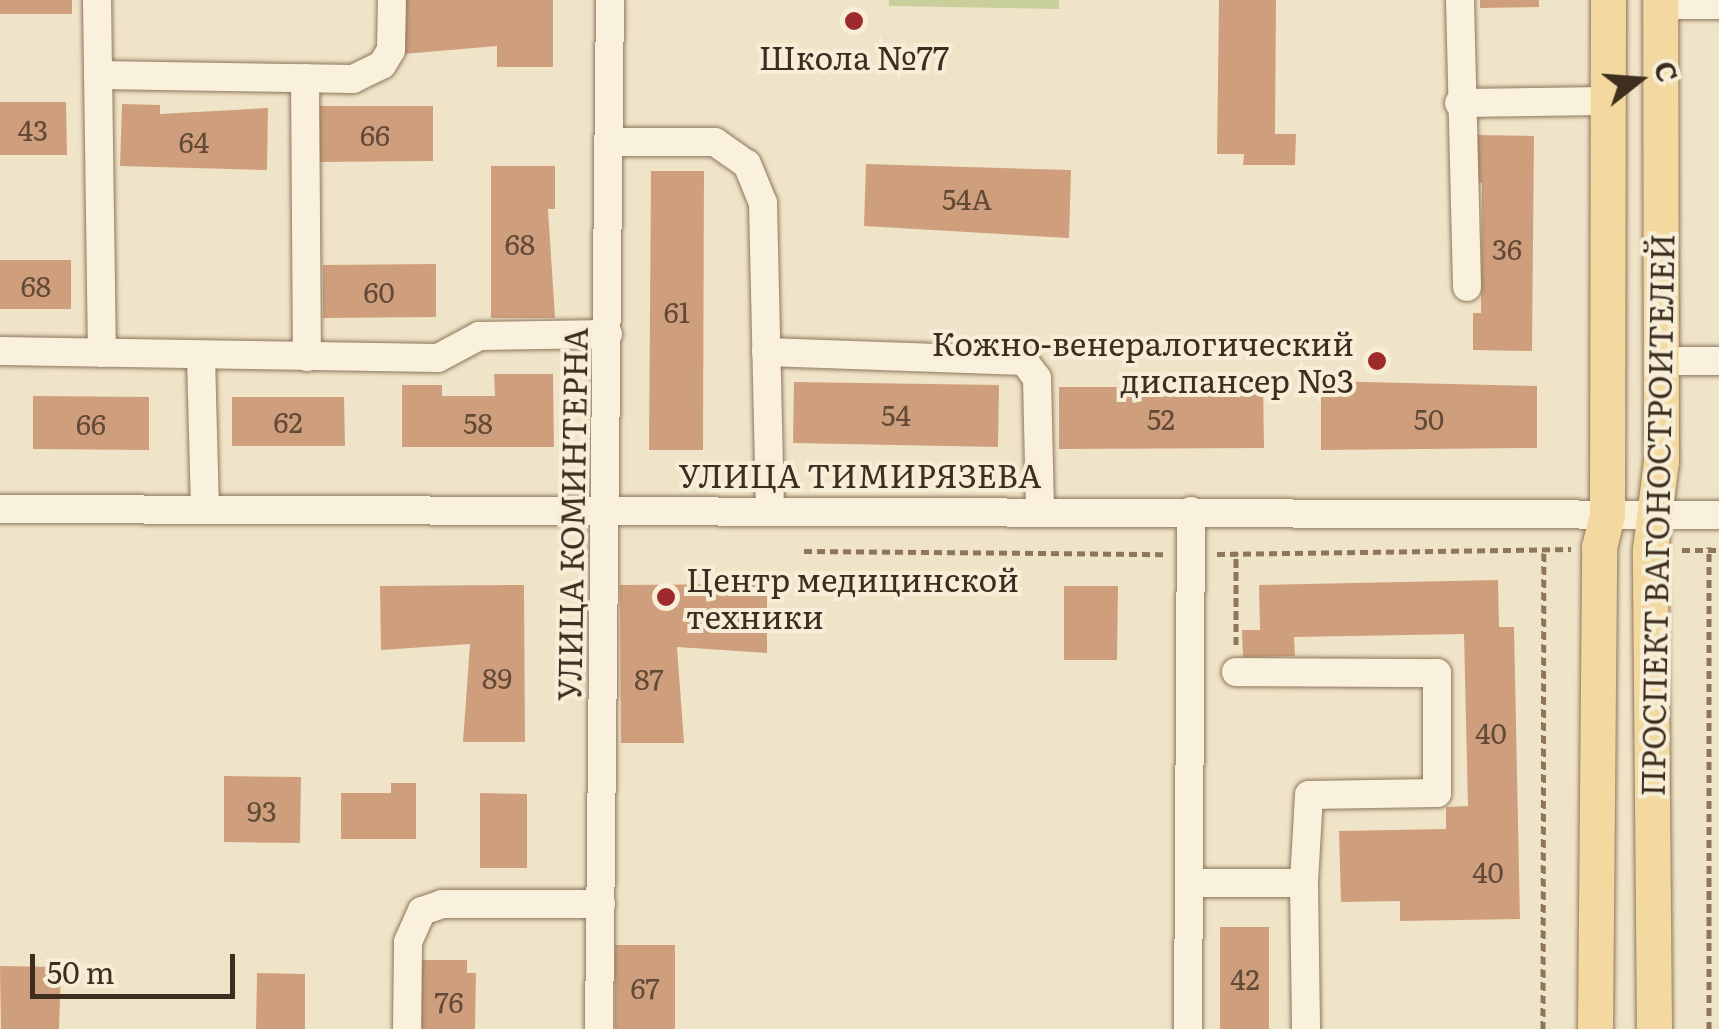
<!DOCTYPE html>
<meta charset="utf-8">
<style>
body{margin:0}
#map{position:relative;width:1719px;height:1029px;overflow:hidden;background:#f0e4c8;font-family:Literata,serif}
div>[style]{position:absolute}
.green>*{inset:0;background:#c9cf9b}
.building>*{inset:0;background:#cf9f7d}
.path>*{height:5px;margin-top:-2.5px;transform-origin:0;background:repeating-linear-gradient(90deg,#8d765c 0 8px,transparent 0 13px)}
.roads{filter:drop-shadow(0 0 2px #8d765c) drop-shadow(0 0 2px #8d765c)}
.minor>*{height:28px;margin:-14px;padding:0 14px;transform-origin:14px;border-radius:14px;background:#faf1dc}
.major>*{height:35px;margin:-17.5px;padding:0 17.5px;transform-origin:17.5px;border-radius:17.5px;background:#f3d9a0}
.dots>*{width:28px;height:28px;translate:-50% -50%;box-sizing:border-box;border:5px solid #f7eed8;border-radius:50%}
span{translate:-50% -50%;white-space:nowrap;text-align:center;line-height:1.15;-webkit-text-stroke:8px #f7eed8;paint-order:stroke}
.number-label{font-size:28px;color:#624a37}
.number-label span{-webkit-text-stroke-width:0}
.poi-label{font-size:32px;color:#3d2e20}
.right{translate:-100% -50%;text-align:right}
.left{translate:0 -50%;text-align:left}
.street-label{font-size:32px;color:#3d2e20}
.north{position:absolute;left:1589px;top:30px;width:100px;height:100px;-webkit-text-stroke:8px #f7eed8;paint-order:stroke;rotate:73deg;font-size:28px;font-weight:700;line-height:40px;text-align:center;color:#3d2e20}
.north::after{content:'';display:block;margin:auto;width:35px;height:45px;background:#3d2e20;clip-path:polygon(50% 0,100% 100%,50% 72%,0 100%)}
.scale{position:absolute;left:30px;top:954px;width:205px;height:45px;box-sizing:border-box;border:5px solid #3d2e20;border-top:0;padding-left:12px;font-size:30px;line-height:35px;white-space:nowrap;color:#3d2e20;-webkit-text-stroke:8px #f7eed8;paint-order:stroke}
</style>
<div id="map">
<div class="green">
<div style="clip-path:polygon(889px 0,1059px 0,1059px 9px,889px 6px)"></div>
</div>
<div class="building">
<div style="clip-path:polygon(0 0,72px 0,72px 14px,0 14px)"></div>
<div style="clip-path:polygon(402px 0,553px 0,553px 67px,497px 67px,497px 46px,403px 54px)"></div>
<div style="clip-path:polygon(1219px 0,1276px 0,1275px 134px,1296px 134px,1295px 165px,1243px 165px,1244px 154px,1217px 154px)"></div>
<div style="clip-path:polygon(1480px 0,1539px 0,1539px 7px,1480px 8px)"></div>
<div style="clip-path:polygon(0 102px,66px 102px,67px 155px,0 155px)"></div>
<div style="clip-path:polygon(122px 104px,160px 105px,160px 114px,268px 108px,267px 170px,120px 166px)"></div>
<div style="clip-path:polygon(317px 106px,433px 106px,433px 161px,317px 162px)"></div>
<div style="clip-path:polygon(1475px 135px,1534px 136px,1532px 351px,1473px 350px,1473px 313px,1481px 313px,1482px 183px,1475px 183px)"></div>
<div style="clip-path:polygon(866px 164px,1071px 170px,1069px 238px,864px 226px)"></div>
<div style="clip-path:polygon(491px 166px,555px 166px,555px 209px,548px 209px,555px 318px,491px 318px)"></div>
<div style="clip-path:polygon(651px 171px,704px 171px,703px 450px,649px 450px)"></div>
<div style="clip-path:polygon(0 260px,71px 260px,71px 309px,0 309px)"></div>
<div style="clip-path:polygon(436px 264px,436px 317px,323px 318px,323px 265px)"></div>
<div style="clip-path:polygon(494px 374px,553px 374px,554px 447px,402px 447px,402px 385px,442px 385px,442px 396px,495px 396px)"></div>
<div style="clip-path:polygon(1191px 380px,1263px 380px,1264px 448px,1059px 449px,1059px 387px,1191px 387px)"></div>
<div style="clip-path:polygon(1321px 381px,1537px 386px,1537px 448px,1321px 450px)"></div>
<div style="clip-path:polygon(794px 382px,999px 385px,998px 447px,793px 443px)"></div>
<div style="clip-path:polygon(33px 396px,149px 397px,149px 450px,33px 449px)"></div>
<div style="clip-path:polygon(232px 397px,344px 397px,345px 446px,232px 446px)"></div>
<div style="clip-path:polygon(1498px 580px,1499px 627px,1514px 627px,1520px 919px,1400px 921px,1400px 901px,1341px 902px,1339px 831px,1446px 829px,1446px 807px,1468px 806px,1464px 634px,1294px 637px,1295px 656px,1243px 657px,1242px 630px,1260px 630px,1259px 585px)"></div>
<div style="clip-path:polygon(767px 584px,767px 653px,677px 647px,684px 743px,621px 743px,620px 585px)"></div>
<div style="clip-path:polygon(524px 585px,525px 742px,463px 742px,470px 644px,381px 650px,380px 586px)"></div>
<div style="clip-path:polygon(1064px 586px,1118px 586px,1117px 660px,1064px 660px)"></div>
<div style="clip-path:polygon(224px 776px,301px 777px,300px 843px,224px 842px)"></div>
<div style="clip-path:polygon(391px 783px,416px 783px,416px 839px,341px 839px,341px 793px,391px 793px)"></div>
<div style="clip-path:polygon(480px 793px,527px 794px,527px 868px,480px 868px)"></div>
<div style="clip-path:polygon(1220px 927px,1269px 927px,1269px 1029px,1220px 1029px)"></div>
<div style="clip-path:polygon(615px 945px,675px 945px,675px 1029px,615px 1029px)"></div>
<div style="clip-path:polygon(422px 960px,467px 960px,467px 973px,476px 973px,475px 1029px,422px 1029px)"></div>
<div style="clip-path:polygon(0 966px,61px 967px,59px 1029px,1px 1029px)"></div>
<div style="clip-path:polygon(257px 973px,305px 974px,305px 1029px,256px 1029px)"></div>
</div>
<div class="path">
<div style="left:1682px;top:550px;width:37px"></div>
<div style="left:804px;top:551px;width:362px;rotate:0.5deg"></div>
<div style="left:1217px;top:554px;width:354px;rotate:-0.8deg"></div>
<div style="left:1236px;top:645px;width:92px;rotate:-90deg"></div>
<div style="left:1543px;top:1029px;width:479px;rotate:-89.9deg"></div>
<div style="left:1709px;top:1029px;width:482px;rotate:-90deg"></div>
</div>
<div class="roads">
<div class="minor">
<div style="left:97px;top:0;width:353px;rotate:89.2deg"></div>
<div style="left:1460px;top:0;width:287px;rotate:88.6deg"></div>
<div style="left:1660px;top:5px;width:59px"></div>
<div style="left:98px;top:75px;width:255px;rotate:0.9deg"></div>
<div style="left:353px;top:79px;width:32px;rotate:-26deg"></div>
<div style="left:382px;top:65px;width:17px;rotate:-59deg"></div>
<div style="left:391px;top:50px;width:50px;rotate:-88.9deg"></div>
<div style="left:305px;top:78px;width:279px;rotate:89.6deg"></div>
<div style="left:1459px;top:103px;width:149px;rotate:-0.8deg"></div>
<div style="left:612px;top:142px;width:103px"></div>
<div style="left:715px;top:142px;width:39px;rotate:35deg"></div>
<div style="left:747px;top:164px;width:42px;rotate:67.7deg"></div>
<div style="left:763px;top:203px;width:305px;rotate:88.7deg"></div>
<div style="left:0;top:351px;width:438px;rotate:0.9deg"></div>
<div style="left:438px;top:358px;width:47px;rotate:-28.2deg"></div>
<div style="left:479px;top:336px;width:129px;rotate:-0.9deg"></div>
<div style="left:766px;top:352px;width:258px;rotate:2deg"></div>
<div style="left:1024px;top:361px;width:21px;rotate:53deg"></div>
<div style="left:1037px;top:378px;width:133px;rotate:88.7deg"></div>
<div style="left:201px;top:357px;width:153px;rotate:88.5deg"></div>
<div style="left:1659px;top:361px;width:60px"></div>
<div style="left:0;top:509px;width:1719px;rotate:0.2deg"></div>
<div style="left:1236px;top:672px;width:201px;rotate:0.3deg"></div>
<div style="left:1437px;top:673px;width:120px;rotate:90deg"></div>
<div style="left:1437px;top:793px;width:128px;rotate:179.1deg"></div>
<div style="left:1309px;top:795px;width:88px;rotate:93.3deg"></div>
<div style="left:1189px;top:883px;width:115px"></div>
<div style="left:1304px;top:883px;width:146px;rotate:89.2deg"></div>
<div style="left:407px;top:1029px;width:87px;rotate:-89.3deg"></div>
<div style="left:408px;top:942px;width:34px;rotate:-66deg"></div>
<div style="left:422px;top:911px;width:21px;rotate:-19deg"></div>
<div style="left:442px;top:904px;width:159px"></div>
<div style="left:599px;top:1029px;width:1029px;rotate:-89.39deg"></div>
<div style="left:1188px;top:1029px;width:518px;rotate:-89.67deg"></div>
</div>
<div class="major">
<div style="left:1595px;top:1029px;width:482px;rotate:-89.5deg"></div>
<div style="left:1599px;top:547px;width:34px;rotate:-76deg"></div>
<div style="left:1607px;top:514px;width:514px;rotate:-89.89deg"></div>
<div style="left:1654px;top:1029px;width:479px;rotate:-90.5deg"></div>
<div style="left:1650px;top:550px;width:90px;rotate:-83deg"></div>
<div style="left:1661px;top:461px;width:461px;rotate:-90.1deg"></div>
</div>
</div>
<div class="dots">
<div style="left:854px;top:21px;background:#9e2a2b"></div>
<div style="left:1377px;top:361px;background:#9e2a2b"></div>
<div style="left:666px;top:597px;background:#9e2a2b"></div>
</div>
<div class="number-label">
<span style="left:33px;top:129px">43</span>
<span style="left:375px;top:134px">66</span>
<span style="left:194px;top:141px">64</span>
<span style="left:967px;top:198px">54А</span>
<span style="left:520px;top:243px">68</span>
<span style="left:1507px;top:248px">36</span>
<span style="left:36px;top:285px">68</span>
<span style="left:379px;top:291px">60</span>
<span style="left:677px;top:311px">61</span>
<span style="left:896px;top:414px">54</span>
<span style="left:1161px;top:418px">52</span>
<span style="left:1429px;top:418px">50</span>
<span style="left:288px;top:421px">62</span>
<span style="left:478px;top:422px">58</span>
<span style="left:91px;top:423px">66</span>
<span style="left:497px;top:677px">89</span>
<span style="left:649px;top:678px">87</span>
<span style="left:1491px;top:732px">40</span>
<span style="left:262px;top:810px">93</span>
<span style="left:1488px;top:871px">40</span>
<span style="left:1245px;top:978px">42</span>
<span style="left:645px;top:987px">67</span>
<span style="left:449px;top:1001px">76</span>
</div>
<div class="poi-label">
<span style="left:854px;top:56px">Школа №77</span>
<span class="right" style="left:1354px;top:361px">Кожно-венералогический<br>диспансер №3</span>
<span class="left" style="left:686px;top:597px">Центр медицинской<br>техники</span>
</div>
<div class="street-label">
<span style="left:860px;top:474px">УЛИЦА ТИМИРЯЗЕВА</span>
<span style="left:571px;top:514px;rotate:-89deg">УЛИЦА КОМИНТЕРНА</span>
<span style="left:1656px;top:515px;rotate:-89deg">ПРОСПЕКТ ВАГОНОСТРОИТЕЛЕЙ</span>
</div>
<div class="north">С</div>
<div class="scale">50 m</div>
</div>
